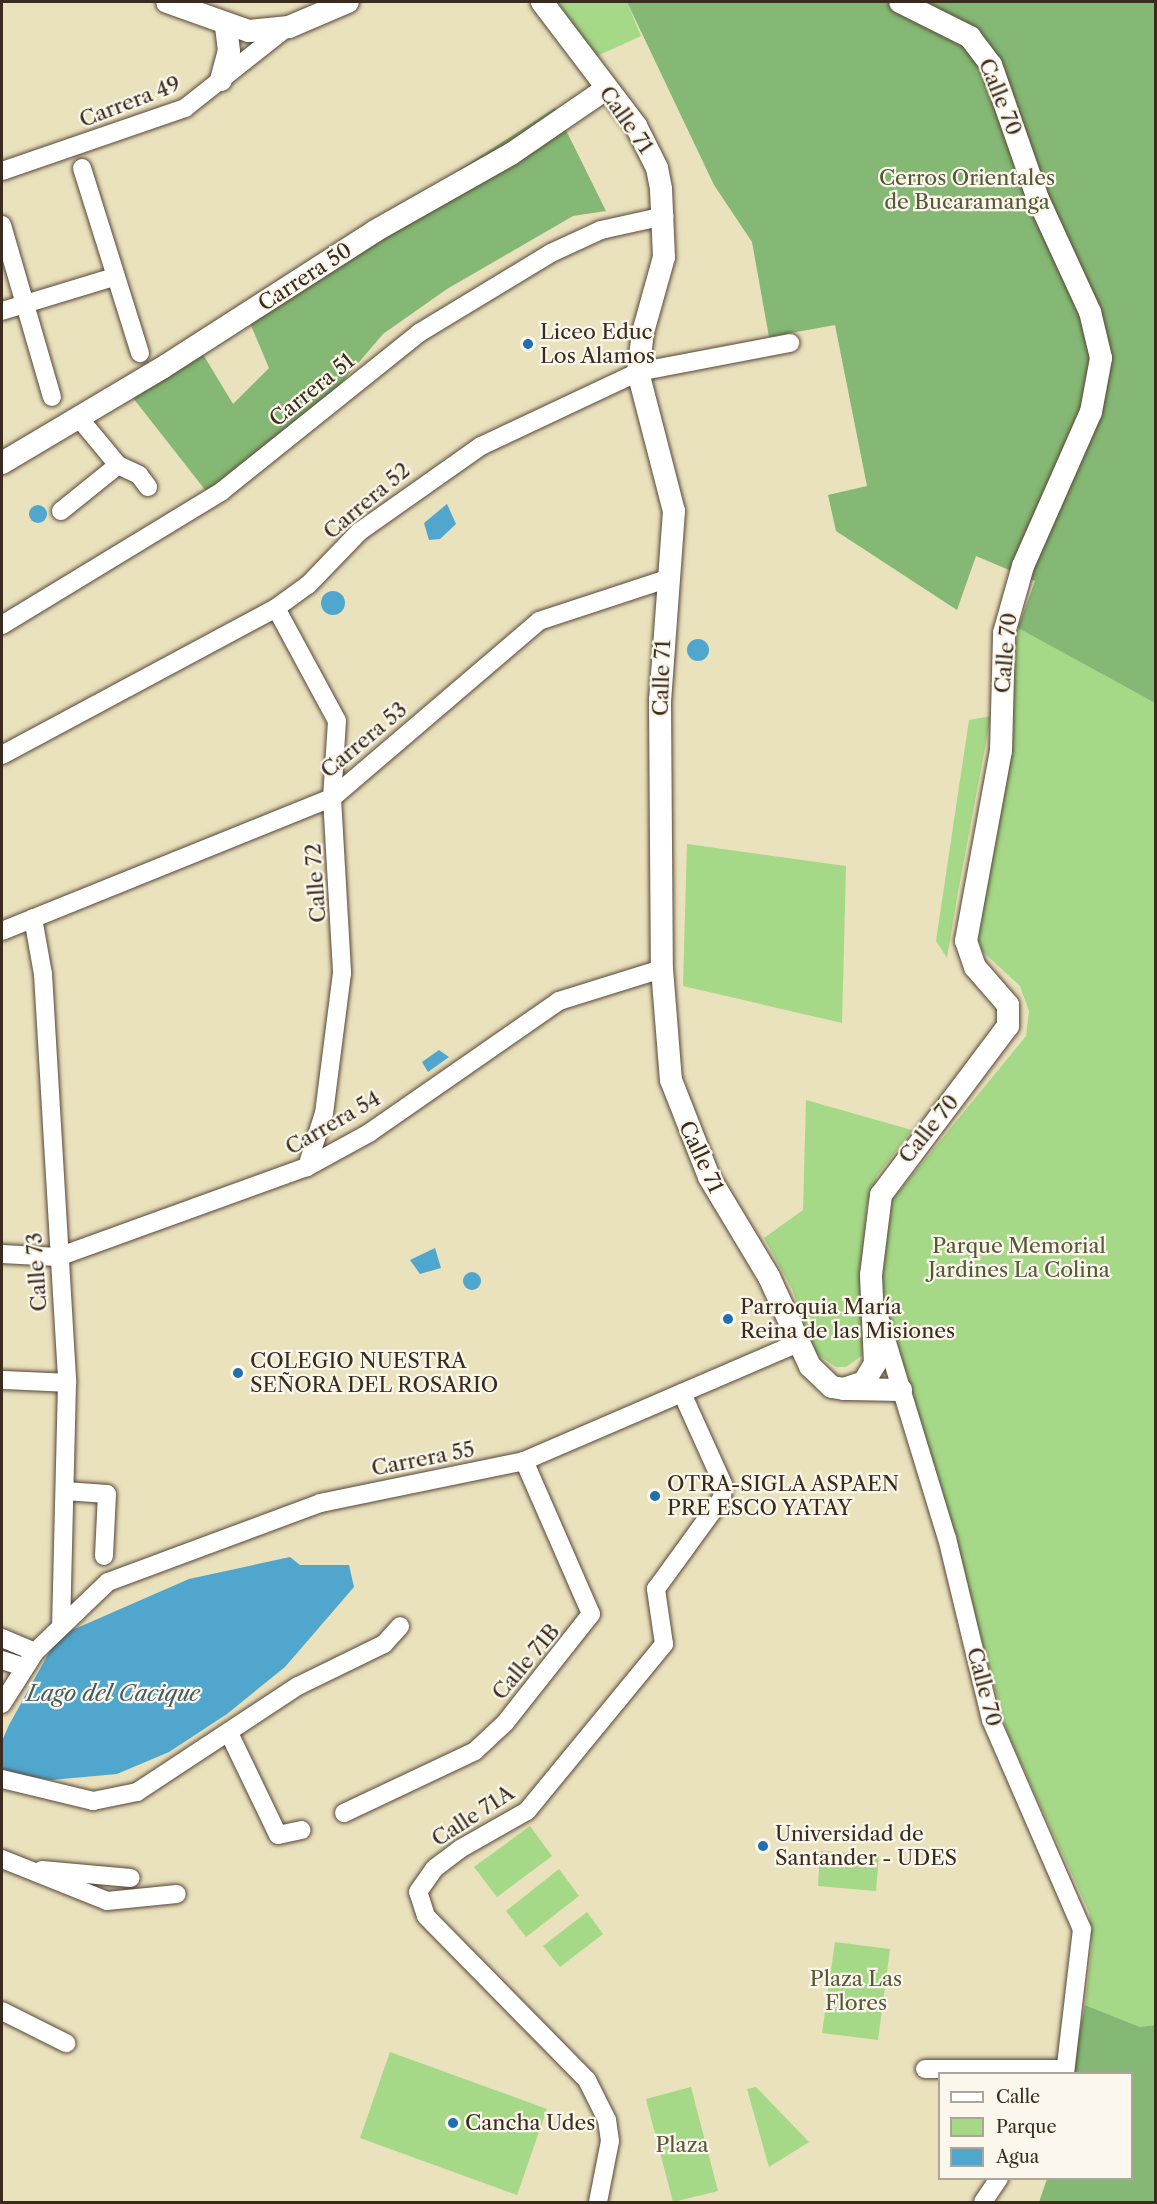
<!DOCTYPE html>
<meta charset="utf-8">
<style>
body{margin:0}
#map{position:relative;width:1157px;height:2204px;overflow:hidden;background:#eae1bd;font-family:"Libre Caslon Text",serif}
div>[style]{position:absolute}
.green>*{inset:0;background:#a5d887}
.forest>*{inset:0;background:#84b874}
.water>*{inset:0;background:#51a6cd}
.round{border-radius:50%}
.roads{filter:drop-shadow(0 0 2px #554536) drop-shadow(0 0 2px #554536)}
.minor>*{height:18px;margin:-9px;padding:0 9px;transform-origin:9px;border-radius:9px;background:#fff}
.tertiary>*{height:22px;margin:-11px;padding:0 11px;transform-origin:11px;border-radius:11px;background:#fff}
.dots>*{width:16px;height:16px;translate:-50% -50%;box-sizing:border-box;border:3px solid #fbf7ec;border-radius:50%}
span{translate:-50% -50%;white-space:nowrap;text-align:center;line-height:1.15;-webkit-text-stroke:4.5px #fbf7ec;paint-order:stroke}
.street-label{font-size:21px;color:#3b2a1e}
.park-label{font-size:21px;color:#565638}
.poi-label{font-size:21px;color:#3b2a1e}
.left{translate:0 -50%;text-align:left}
.water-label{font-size:22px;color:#445c64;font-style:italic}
.frame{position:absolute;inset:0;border:3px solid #3b2a1e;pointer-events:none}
.legend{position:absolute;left:938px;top:2072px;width:195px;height:108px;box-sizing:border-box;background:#fbf7ec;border:2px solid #aea59a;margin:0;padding:8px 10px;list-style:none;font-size:18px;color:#3b2a1e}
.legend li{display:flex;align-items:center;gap:12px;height:30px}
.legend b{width:30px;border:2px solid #aea59a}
</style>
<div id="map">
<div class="green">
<div style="clip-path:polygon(558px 2px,627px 2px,641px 36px,595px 57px)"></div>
<div style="clip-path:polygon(1018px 628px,1155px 703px,1155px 2025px,1140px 2027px,1085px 2005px,1092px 1945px,1089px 1912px,1008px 1734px,882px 1290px,884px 1233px,892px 1200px,1026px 1036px,1029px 1011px,1020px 986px,980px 949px,975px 935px)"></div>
<div style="clip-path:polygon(991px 716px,958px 892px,947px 958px,936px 941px,969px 720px)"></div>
<div style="clip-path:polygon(687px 844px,846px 866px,842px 1023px,683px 986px)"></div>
<div style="clip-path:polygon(806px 1100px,912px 1130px,877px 1176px,867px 1205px,860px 1285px,867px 1352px,846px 1367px,836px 1367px,815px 1353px,792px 1289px,764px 1238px,803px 1210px)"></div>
<div style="clip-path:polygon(530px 1826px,552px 1856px,497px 1897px,474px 1867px)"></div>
<div style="clip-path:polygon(820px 1851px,879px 1855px,876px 1891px,818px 1886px)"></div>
<div style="clip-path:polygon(559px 1869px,579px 1896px,526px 1937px,506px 1911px)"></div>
<div style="clip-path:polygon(587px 1912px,603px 1934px,560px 1967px,543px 1946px)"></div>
<div style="clip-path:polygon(835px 1942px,890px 1949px,878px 2040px,822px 2033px)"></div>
<div style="clip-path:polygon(390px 2052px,547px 2109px,517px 2195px,360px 2138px)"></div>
<div style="clip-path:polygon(691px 2087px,718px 2191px,673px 2202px,646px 2099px)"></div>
<div style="clip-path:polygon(756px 2087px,809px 2142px,769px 2167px,747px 2089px)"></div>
</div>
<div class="forest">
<div style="clip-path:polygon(627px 2px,1155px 2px,1155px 703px,1018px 628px,1035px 581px,976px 556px,957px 610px,836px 531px,828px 495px,867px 486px,835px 325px,769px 337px,752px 242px,714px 185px)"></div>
<div style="clip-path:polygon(555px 108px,606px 211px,573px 216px,447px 289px,383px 334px,325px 402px,206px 491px,126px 389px,198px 346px,233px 404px,269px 368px,244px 309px)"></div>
<div style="clip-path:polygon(1085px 2005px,1140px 2027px,1155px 2025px,1155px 2202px,1039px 2202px,1047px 2179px,1132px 2178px,1132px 2074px,1072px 2073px)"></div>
</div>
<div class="water">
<div style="clip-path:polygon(447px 504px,456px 524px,440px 539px,429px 540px,424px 523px)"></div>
<div class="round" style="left:29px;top:505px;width:18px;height:18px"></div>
<div class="round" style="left:321px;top:591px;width:24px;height:24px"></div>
<div class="round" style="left:687px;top:639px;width:22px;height:22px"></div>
<div style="clip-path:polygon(439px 1050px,449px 1057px,428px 1072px,422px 1062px)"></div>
<div style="clip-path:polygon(435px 1248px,441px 1268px,420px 1274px,410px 1260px)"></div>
<div class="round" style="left:463px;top:1272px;width:18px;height:18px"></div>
<div style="clip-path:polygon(290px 1557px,300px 1565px,349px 1565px,354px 1587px,285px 1667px,227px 1714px,169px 1752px,117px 1774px,51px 1780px,2px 1771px,2px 1741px,9px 1725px,51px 1649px,70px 1631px,189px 1579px)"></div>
</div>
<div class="roads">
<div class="minor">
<div style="left:82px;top:168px;width:194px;rotate:72.6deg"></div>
<div style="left:2px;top:171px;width:194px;rotate:-19deg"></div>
<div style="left:185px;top:108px;width:127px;rotate:-38.3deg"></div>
<div style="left:2px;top:225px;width:179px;rotate:73.8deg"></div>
<div style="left:2px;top:311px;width:117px;rotate:-16.9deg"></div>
<div style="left:79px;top:418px;width:61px;rotate:50.3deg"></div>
<div style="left:118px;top:465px;width:23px;rotate:25deg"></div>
<div style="left:139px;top:475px;width:15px;rotate:53deg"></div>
<div style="left:61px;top:511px;width:73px;rotate:-38.9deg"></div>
<div style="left:276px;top:608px;width:128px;rotate:61.6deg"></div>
<div style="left:337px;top:721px;width:77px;rotate:93.7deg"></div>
<div style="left:332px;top:798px;width:175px;rotate:86.7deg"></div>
<div style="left:342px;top:973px;width:141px;rotate:97.3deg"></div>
<div style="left:324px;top:1113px;width:57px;rotate:107.5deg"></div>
<div style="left:2px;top:625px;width:258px;rotate:-31.3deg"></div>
<div style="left:222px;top:491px;width:253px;rotate:-38.7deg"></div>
<div style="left:419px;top:333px;width:154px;rotate:-31.2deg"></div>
<div style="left:551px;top:253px;width:55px;rotate:-24.7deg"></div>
<div style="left:601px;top:230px;width:65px;rotate:-12.5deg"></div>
<div style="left:2px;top:755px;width:311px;rotate:-28.2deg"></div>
<div style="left:276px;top:608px;width:39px;rotate:-36deg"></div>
<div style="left:308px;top:585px;width:74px;rotate:-46.1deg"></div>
<div style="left:359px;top:532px;width:149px;rotate:-35.2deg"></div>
<div style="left:481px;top:446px;width:174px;rotate:-25.2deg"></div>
<div style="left:638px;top:372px;width:155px;rotate:-10.8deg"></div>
<div style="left:33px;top:918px;width:57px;rotate:79.9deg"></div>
<div style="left:43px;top:974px;width:410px;rotate:86.6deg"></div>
<div style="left:67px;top:1383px;width:241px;rotate:91.4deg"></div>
<div style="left:2px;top:931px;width:356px;rotate:-22deg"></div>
<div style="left:332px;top:798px;width:272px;rotate:-40.5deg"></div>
<div style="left:539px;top:621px;width:135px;rotate:-18.2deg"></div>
<div style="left:2px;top:1254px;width:56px;rotate:3.1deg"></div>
<div style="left:58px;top:1257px;width:265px;rotate:-19.9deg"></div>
<div style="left:307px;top:1167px;width:71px;rotate:-28.7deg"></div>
<div style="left:369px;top:1133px;width:231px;rotate:-34.8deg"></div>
<div style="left:559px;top:1001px;width:108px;rotate:-17.3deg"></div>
<div style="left:878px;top:1313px;width:235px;rotate:73deg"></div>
<div style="left:947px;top:1538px;width:187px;rotate:76.4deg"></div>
<div style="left:991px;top:1720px;width:228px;rotate:66.5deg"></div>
<div style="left:1082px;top:1929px;width:146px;rotate:96.7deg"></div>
<div style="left:2px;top:1380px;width:65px;rotate:2.6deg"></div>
<div style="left:65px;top:1491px;width:42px;rotate:4.1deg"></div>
<div style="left:107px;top:1494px;width:62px;rotate:92.8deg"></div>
<div style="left:2px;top:1638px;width:36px;rotate:23deg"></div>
<div style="left:2px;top:1660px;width:23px;rotate:18deg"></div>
<div style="left:2px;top:1704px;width:62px;rotate:-57.6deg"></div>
<div style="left:35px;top:1652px;width:101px;rotate:-43.8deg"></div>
<div style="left:108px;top:1582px;width:226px;rotate:-20.4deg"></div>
<div style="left:320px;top:1503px;width:208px;rotate:-11.6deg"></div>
<div style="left:524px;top:1461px;width:301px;rotate:-23.3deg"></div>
<div style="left:229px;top:1733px;width:113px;rotate:64.3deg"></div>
<div style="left:278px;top:1835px;width:24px;rotate:-12deg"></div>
<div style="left:2px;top:1779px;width:94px;rotate:13.6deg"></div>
<div style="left:93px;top:1801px;width:45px;rotate:-11.6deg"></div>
<div style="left:137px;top:1792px;width:193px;rotate:-33.4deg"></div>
<div style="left:298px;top:1686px;width:96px;rotate:-26deg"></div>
<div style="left:384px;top:1644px;width:24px;rotate:-48deg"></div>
<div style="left:344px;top:1813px;width:145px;rotate:-25.3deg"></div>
<div style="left:475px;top:1751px;width:41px;rotate:-43deg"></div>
<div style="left:505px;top:1723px;width:139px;rotate:-51.7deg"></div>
<div style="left:591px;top:1614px;width:167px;rotate:-113.6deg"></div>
<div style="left:2px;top:1859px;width:113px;rotate:21.8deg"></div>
<div style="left:107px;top:1901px;width:70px;rotate:-5.7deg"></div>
<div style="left:42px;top:1870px;width:89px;rotate:5.1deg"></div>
<div style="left:2px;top:2011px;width:72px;rotate:26.6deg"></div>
<div style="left:925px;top:2069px;width:140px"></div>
<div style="left:598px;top:2202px;width:62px;rotate:-78.9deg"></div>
<div style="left:610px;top:2141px;width:21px;rotate:-98deg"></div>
<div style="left:607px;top:2120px;width:45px;rotate:-116.6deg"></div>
<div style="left:587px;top:2080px;width:230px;rotate:-134.5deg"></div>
<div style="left:426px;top:1916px;width:25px;rotate:-108deg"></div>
<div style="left:418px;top:1892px;width:29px;rotate:-55deg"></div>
<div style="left:435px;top:1868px;width:31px;rotate:-37deg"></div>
<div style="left:460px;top:1849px;width:77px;rotate:-29.6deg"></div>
<div style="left:527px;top:1811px;width:216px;rotate:-50.6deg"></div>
<div style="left:664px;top:1644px;width:56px;rotate:-98.3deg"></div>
<div style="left:656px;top:1589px;width:112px;rotate:-54deg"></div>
<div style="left:722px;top:1498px;width:14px;rotate:-86deg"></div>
<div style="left:723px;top:1484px;width:100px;rotate:-114.3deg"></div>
<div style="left:983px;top:2202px;width:29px;rotate:-56deg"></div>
</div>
<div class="tertiary">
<div style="left:167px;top:2px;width:87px;rotate:19.5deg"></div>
<div style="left:249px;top:31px;width:40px;rotate:-5.7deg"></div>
<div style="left:289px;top:27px;width:64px;rotate:-23deg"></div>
<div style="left:542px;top:2px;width:156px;rotate:52.8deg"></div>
<div style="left:636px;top:126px;width:47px;rotate:63.4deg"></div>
<div style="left:657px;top:168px;width:21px;rotate:79deg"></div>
<div style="left:661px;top:189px;width:68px;rotate:87.5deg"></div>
<div style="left:664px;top:257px;width:78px;rotate:105.6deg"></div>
<div style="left:643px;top:332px;width:40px;rotate:97.1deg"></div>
<div style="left:638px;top:372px;width:144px;rotate:75.5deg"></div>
<div style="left:674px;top:511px;width:190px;rotate:94.2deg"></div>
<div style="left:660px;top:700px;width:269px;rotate:89.6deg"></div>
<div style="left:662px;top:969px;width:111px;rotate:85.4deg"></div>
<div style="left:671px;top:1080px;width:104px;rotate:68.6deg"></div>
<div style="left:709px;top:1177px;width:117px;rotate:59deg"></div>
<div style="left:769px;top:1277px;width:98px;rotate:65.3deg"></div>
<div style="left:810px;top:1366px;width:30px;rotate:44deg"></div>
<div style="left:832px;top:1387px;width:12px;rotate:9deg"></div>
<div style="left:844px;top:1389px;width:21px;rotate:-19deg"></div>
<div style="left:864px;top:1382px;width:21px;rotate:-59deg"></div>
<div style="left:875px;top:1364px;width:89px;rotate:-92.6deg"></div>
<div style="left:871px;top:1275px;width:81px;rotate:-82.9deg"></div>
<div style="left:881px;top:1195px;width:211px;rotate:-53.1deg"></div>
<div style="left:1008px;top:1026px;width:21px;rotate:-90deg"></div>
<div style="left:1008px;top:1005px;width:50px;rotate:-131deg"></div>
<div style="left:975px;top:967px;width:28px;rotate:-109deg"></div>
<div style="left:966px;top:941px;width:193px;rotate:-79.6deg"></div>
<div style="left:1001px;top:751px;width:118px;rotate:-88.5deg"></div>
<div style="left:1004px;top:633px;width:70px;rotate:-74.2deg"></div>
<div style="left:1023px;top:566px;width:168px;rotate:-66.2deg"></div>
<div style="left:1091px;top:412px;width:55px;rotate:-79.5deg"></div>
<div style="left:1101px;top:358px;width:47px;rotate:-103.4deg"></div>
<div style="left:1090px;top:312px;width:124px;rotate:-114.7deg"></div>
<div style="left:1038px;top:199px;width:142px;rotate:-109.3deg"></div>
<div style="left:991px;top:65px;width:35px;rotate:-127deg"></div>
<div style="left:970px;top:37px;width:78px;rotate:-153.4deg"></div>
<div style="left:221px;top:80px;width:30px;rotate:-75deg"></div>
<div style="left:229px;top:51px;width:25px;rotate:-97deg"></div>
<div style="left:2px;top:463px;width:186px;rotate:-30.7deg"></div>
<div style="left:162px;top:368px;width:253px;rotate:-32.7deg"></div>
<div style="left:375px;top:231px;width:156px;rotate:-29.5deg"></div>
<div style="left:511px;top:154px;width:115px;rotate:-34.4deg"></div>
<div style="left:849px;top:1389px;width:52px;rotate:1.1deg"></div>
</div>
</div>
<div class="dots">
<div style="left:528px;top:344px;background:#1f6fb2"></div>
<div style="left:728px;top:1319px;background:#1f6fb2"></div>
<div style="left:238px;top:1373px;background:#1f6fb2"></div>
<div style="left:655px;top:1496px;background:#1f6fb2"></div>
<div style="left:763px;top:1846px;background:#1f6fb2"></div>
<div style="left:453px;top:2123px;background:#1f6fb2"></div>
</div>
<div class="street-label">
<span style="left:1000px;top:97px;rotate:68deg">Calle 70</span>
<span style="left:130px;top:102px;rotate:-21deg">Carrera 49</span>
<span style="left:626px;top:120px;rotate:55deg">Calle 71</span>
<span style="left:305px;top:277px;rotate:-33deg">Carrera 50</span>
<span style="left:312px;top:390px;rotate:-39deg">Carrera 51</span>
<span style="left:367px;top:501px;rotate:-40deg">Carrera 52</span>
<span style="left:1006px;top:653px;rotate:-85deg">Calle 70</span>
<span style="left:662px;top:678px;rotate:-88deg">Calle 71</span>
<span style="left:364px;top:740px;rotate:-40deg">Carrera 53</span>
<span style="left:316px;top:883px;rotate:-94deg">Calle 72</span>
<span style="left:333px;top:1123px;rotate:-30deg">Carrera 54</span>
<span style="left:929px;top:1129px;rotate:-51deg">Calle 70</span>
<span style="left:701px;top:1157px;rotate:65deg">Calle 71</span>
<span style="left:37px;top:1272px;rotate:-94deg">Calle 73</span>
<span style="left:423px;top:1459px;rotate:-11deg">Carrera 55</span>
<span style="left:526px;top:1662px;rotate:-50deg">Calle 71B</span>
<span style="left:984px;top:1687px;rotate:75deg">Calle 70</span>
<span style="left:473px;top:1816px;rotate:-33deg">Calle 71A</span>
</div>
<div class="park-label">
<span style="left:967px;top:190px">Cerros Orientales<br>de Bucaramanga</span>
<span style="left:1019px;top:1258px">Parque Memorial<br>Jardines La Colina</span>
<span style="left:856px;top:1991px">Plaza Las<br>Flores</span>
<span style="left:682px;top:2145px">Plaza</span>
</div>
<div class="poi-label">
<span class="left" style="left:540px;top:344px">Liceo Educ<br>Los Alamos</span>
<span class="left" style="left:740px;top:1319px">Parroquia María<br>Reina de las Misiones</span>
<span class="left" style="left:250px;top:1373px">COLEGIO NUESTRA<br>SEÑORA DEL ROSARIO</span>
<span class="left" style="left:667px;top:1496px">OTRA-SIGLA ASPAEN<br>PRE ESCO YATAY</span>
<span class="left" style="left:775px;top:1846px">Universidad de<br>Santander - UDES</span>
<span class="left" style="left:465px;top:2123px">Cancha Udes</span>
</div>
<div class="water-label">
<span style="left:113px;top:1694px">Lago del Cacique</span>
</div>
<div class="frame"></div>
<ul class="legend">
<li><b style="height:8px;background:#fff"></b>Calle</li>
<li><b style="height:16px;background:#a5d887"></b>Parque</li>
<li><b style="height:16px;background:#51a6cd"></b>Agua</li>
</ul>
</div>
